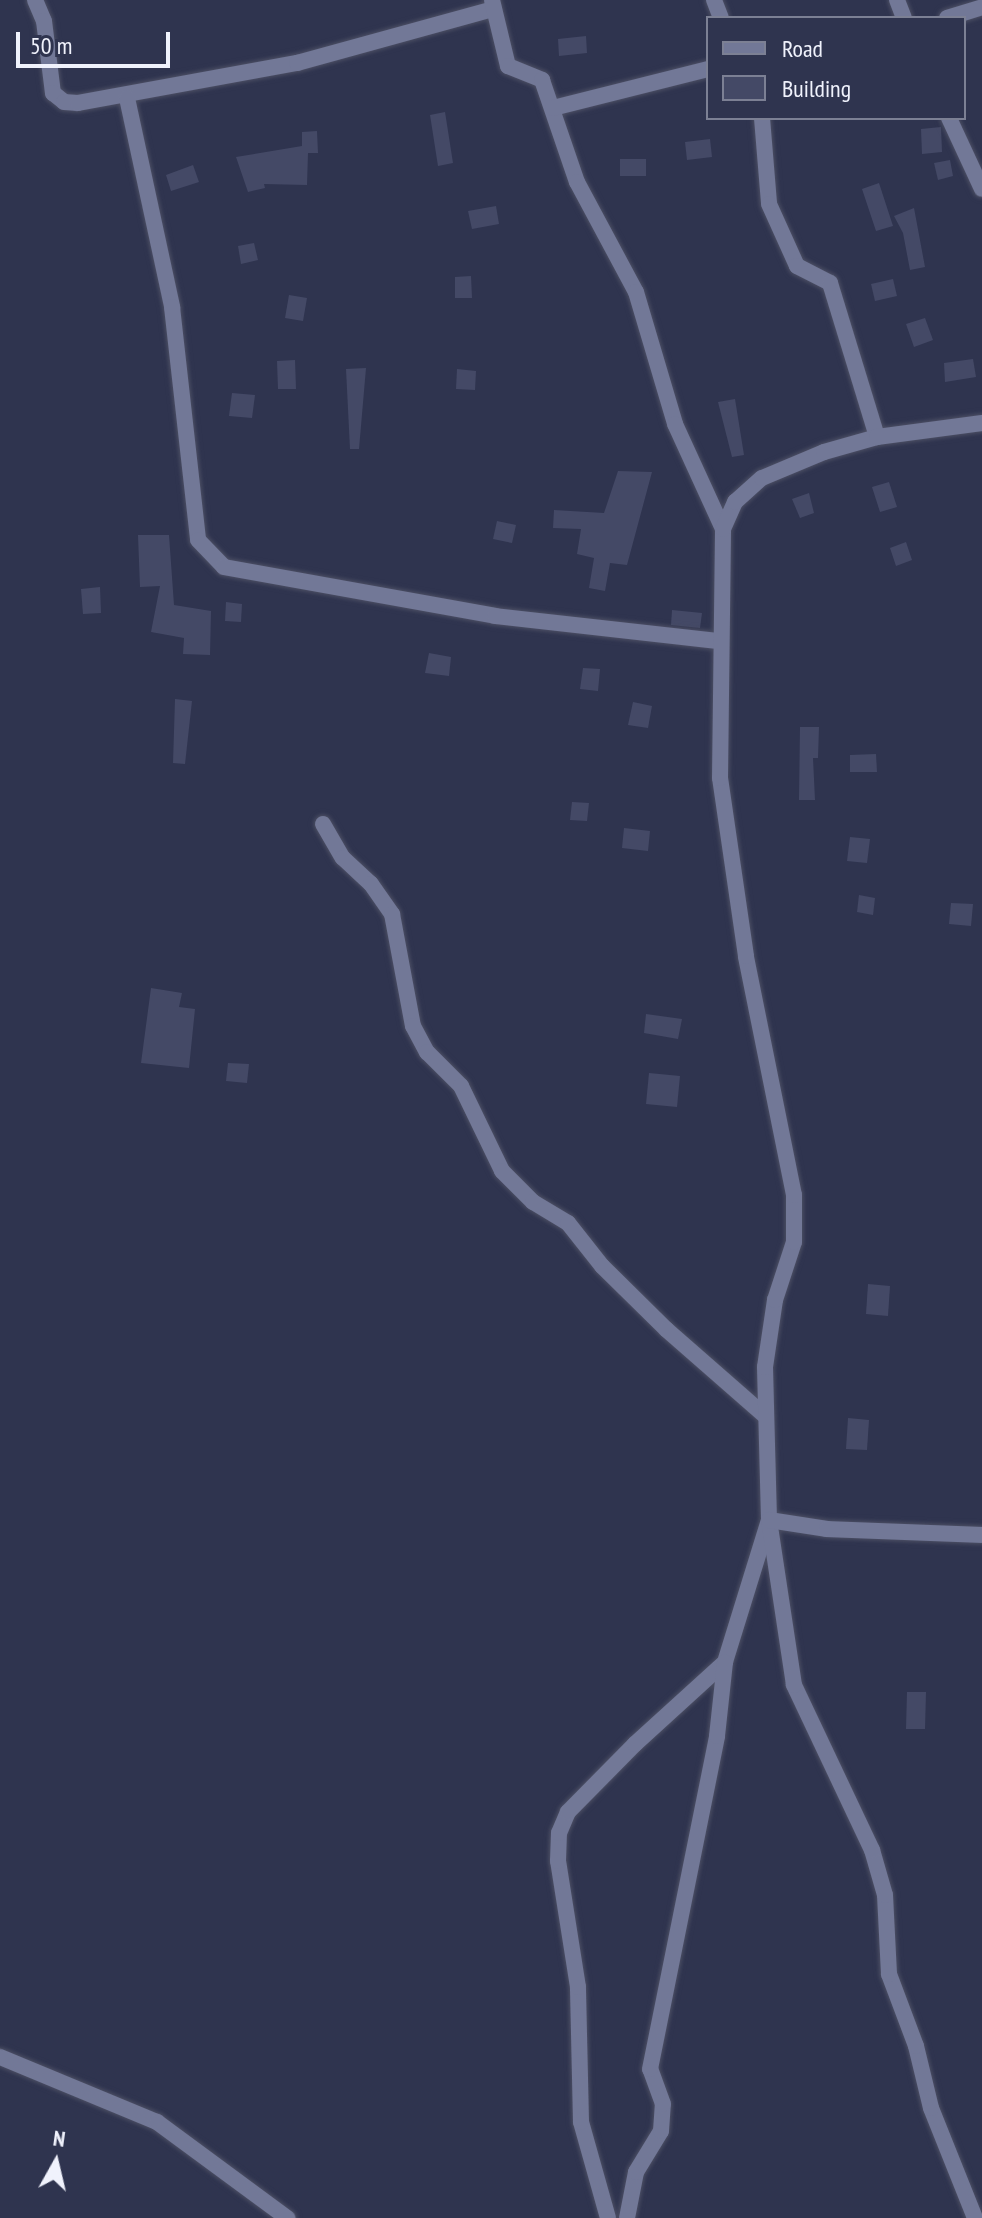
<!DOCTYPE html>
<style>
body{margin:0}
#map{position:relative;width:982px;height:2218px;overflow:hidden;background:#2f344f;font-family:"PT Sans Narrow",sans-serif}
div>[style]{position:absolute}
.building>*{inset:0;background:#444966}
.roads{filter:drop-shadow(0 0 2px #4c4f64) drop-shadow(0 0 2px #4c4f64)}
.street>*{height:16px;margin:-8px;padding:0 8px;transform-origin:8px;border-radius:8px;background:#727897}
span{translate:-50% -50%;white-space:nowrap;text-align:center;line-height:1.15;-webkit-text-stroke:7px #2f344f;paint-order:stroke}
.legend{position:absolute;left:706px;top:16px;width:260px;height:104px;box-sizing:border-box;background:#2f344f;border:2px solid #7c8094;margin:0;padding:10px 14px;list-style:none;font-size:24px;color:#f0f2fc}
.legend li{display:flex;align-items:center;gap:16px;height:40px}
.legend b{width:40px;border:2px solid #7c8094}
.north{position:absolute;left:16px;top:2122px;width:80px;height:80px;-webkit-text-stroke:6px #2f344f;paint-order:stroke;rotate:8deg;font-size:22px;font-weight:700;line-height:32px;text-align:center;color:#f0f2fc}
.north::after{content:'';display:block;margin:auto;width:28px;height:36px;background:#f0f2fc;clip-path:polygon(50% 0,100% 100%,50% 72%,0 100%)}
.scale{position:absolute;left:16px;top:32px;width:154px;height:36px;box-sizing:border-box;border:4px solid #f0f2fc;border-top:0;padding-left:10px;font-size:24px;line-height:28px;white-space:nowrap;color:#f0f2fc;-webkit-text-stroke:6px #2f344f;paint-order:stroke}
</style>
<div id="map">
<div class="building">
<div style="clip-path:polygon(586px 36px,587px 53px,559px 56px,558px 39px)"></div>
<div style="clip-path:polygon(445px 112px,453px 163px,438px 166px,430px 115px)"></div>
<div style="clip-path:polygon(941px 127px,942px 152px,922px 154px,921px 129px)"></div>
<div style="clip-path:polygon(317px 131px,318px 153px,308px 153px,307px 185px,264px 184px,265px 188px,248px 192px,236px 157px,302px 146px,302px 132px)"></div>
<div style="clip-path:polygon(710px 139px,712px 157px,687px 160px,685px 142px)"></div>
<div style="clip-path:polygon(620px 159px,646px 159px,646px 176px,620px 176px)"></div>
<div style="clip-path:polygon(950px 160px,953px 176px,938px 180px,934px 163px)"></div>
<div style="clip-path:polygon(193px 165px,199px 182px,171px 191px,166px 175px)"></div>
<div style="clip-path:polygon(879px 183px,893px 226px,876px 231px,862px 189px)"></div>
<div style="clip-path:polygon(496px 206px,499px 224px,472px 229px,468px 211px)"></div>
<div style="clip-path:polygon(914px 208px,925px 267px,910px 270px,903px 233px,894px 216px)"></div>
<div style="clip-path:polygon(254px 243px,258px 260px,241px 264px,238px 246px)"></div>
<div style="clip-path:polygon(471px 276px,472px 298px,455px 298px,455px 277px)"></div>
<div style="clip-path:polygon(893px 279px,897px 296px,875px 301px,871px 284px)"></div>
<div style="clip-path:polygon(289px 295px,307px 298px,303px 321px,285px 318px)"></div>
<div style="clip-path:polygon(925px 318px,933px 340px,914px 347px,906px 324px)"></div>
<div style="clip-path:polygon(973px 359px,976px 377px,945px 382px,944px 363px)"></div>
<div style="clip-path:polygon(295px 360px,296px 389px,278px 389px,277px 361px)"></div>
<div style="clip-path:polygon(366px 368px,359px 449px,350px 449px,346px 369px)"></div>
<div style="clip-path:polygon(457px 369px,476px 371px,475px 390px,456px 389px)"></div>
<div style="clip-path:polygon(232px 393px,255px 395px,252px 418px,229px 416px)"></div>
<div style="clip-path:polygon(735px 399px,744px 455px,732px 457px,718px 402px)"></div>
<div style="clip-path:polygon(618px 471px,652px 472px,627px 565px,610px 563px,605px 591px,589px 588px,594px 558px,577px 554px,581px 529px,553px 528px,554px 510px,604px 513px)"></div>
<div style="clip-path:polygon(889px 482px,897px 507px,880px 512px,872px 487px)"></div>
<div style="clip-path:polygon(809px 493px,814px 513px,800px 518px,792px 499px)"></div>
<div style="clip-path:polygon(497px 521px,516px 525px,512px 543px,493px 539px)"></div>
<div style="clip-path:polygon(138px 535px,169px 535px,174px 605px,211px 611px,210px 655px,183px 654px,184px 638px,151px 632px,160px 586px,140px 587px)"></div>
<div style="clip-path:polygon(906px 542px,912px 560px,896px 566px,890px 548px)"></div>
<div style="clip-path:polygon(100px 587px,101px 613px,83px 614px,81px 589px)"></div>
<div style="clip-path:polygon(226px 602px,242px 604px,241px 622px,225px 621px)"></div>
<div style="clip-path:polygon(672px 610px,702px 613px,700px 628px,671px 625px)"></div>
<div style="clip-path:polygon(429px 653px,451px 657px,449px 676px,425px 673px)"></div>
<div style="clip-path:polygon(583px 668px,600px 669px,598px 691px,580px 689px)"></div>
<div style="clip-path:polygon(175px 699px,192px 701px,185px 764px,173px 763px)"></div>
<div style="clip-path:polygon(633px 702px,652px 706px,648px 728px,628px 725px)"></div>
<div style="clip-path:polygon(800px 727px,819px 727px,818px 758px,813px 758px,815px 800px,799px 800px)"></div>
<div style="clip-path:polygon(876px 754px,877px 772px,850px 772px,850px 755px)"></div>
<div style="clip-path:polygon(572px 802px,589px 803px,587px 821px,570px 820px)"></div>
<div style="clip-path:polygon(624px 828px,650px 831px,648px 851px,622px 848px)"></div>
<div style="clip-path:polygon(850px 837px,870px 839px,867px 863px,847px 861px)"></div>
<div style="clip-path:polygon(859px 895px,875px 898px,873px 915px,857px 912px)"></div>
<div style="clip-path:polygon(951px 903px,973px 904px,971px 926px,949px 924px)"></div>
<div style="clip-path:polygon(151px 988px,182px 993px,179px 1007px,195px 1009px,189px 1068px,141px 1063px)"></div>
<div style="clip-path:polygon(646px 1014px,682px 1019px,678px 1039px,644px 1033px)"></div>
<div style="clip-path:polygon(228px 1063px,249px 1064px,247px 1083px,226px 1081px)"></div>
<div style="clip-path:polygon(649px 1073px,680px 1076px,677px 1107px,646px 1104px)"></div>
<div style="clip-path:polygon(868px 1284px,890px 1286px,888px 1316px,866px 1314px)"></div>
<div style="clip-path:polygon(848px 1418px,869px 1420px,867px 1450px,846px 1449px)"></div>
<div style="clip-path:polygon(907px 1692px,926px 1692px,925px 1729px,906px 1729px)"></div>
</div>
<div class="roads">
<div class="street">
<div style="left:35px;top:0;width:23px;rotate:67deg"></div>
<div style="left:44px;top:21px;width:73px;rotate:82.9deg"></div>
<div style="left:53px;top:93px;width:14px;rotate:39deg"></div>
<div style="left:64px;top:102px;width:14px;rotate:4deg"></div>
<div style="left:78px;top:103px;width:223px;rotate:-10.4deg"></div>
<div style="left:297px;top:63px;width:203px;rotate:-15.4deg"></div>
<div style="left:492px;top:0;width:68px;rotate:76.4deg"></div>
<div style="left:508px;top:66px;width:37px;rotate:22deg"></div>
<div style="left:542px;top:80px;width:108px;rotate:71.1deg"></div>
<div style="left:577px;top:182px;width:125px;rotate:61.8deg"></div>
<div style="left:636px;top:292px;width:138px;rotate:73.5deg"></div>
<div style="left:675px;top:424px;width:115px;rotate:65.4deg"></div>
<div style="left:714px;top:0;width:19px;rotate:69deg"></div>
<div style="left:897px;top:0;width:19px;rotate:69deg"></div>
<div style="left:947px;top:18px;width:37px;rotate:-17deg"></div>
<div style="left:127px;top:98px;width:214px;rotate:77.8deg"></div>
<div style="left:172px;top:307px;width:234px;rotate:83.6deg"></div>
<div style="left:198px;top:540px;width:37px;rotate:46deg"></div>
<div style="left:224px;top:567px;width:275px;rotate:10.2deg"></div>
<div style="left:495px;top:616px;width:225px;rotate:6.4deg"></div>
<div style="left:553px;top:108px;width:160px;rotate:-14.1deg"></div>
<div style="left:762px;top:118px;width:86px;rotate:85.3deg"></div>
<div style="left:769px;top:204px;width:68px;rotate:65.7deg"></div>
<div style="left:797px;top:266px;width:37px;rotate:27deg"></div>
<div style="left:830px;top:283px;width:161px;rotate:73deg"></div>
<div style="left:949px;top:118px;width:78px;rotate:65.1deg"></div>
<div style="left:323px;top:824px;width:39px;rotate:60deg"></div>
<div style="left:343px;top:858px;width:38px;rotate:43deg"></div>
<div style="left:371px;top:884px;width:37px;rotate:55deg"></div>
<div style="left:392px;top:914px;width:114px;rotate:79.4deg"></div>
<div style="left:413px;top:1026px;width:30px;rotate:62deg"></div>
<div style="left:427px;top:1052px;width:48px;rotate:45deg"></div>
<div style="left:461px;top:1086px;width:94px;rotate:64.2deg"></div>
<div style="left:502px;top:1171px;width:44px;rotate:45deg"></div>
<div style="left:533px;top:1202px;width:41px;rotate:31deg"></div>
<div style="left:568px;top:1223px;width:55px;rotate:51.7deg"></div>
<div style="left:602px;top:1266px;width:91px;rotate:44.6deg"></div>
<div style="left:667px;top:1330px;width:129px;rotate:41.2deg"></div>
<div style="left:0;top:2057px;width:170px;rotate:22.5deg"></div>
<div style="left:157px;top:2122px;width:162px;rotate:36.4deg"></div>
<div style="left:608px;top:2218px;width:100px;rotate:-105.7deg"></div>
<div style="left:581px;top:2122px;width:135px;rotate:-91.3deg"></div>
<div style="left:578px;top:1987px;width:128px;rotate:-99deg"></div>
<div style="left:558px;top:1861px;width:28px;rotate:-88deg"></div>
<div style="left:559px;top:1833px;width:23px;rotate:-67deg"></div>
<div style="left:568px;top:1812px;width:95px;rotate:-45.4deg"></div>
<div style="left:635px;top:1744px;width:122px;rotate:-42.3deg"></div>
<div style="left:725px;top:1662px;width:149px;rotate:-72.8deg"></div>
<div style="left:769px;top:1520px;width:153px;rotate:-91.5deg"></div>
<div style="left:765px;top:1367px;width:68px;rotate:-81.5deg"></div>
<div style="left:775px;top:1300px;width:61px;rotate:-71.9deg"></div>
<div style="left:794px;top:1242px;width:47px;rotate:-90deg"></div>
<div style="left:794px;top:1195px;width:244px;rotate:-101.4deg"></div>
<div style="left:746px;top:956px;width:180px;rotate:-98.3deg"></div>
<div style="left:720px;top:778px;width:249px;rotate:-89.3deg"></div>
<div style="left:723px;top:529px;width:30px;rotate:-66deg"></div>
<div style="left:735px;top:502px;width:36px;rotate:-42deg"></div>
<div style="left:762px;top:478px;width:67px;rotate:-22.8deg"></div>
<div style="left:824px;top:452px;width:55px;rotate:-15.8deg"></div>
<div style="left:877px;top:437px;width:106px;rotate:-7.6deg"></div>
<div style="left:627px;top:2218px;width:47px;rotate:-78.9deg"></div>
<div style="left:636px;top:2172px;width:48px;rotate:-58.6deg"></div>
<div style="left:661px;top:2131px;width:27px;rotate:-86deg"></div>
<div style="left:663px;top:2104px;width:37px;rotate:-110deg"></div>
<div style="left:650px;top:2069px;width:340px;rotate:-78.6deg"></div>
<div style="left:717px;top:1736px;width:74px;rotate:-83.8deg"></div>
<div style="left:975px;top:2218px;width:118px;rotate:-111.8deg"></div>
<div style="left:931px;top:2108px;width:64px;rotate:-103.6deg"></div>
<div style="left:916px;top:2046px;width:77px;rotate:-110.6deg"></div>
<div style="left:889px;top:1974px;width:79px;rotate:-92.9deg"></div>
<div style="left:885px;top:1895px;width:47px;rotate:-106.1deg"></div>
<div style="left:872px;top:1850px;width:183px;rotate:-115.3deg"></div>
<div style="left:794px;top:1685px;width:167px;rotate:-98.6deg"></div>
<div style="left:769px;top:1520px;width:59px;rotate:8.8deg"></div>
<div style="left:827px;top:1529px;width:155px;rotate:2.2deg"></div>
</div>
</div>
<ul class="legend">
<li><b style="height:10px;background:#727897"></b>Road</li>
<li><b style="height:22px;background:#444966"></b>Building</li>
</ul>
<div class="north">N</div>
<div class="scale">50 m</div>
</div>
